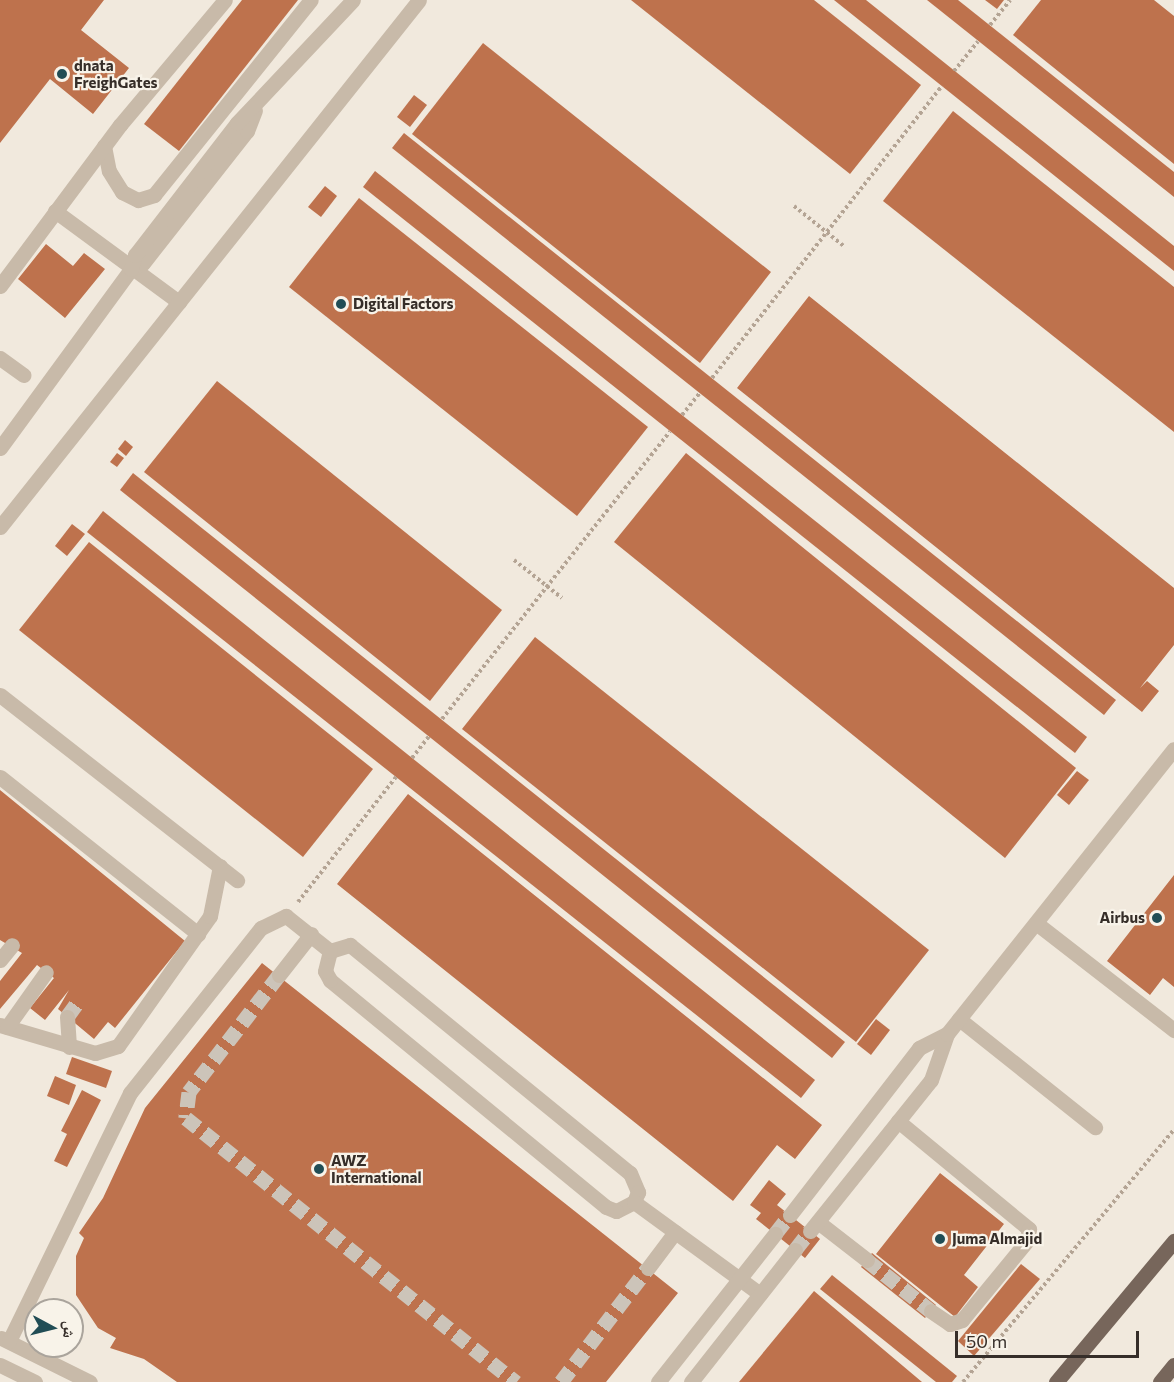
<!DOCTYPE html>
<meta charset="utf-8">
<style>
body{margin:0}
#map{position:relative;width:1174px;height:1382px;overflow:hidden;background:#f1e9dd;font-family:Commissioner,"Noto Naskh Arabic",sans-serif}
div>[style]{position:absolute}
.building>*{inset:0;background:#be724d}
.minor-tunnel>*{height:15px;margin-top:-7.5px;transform-origin:0;background:repeating-linear-gradient(90deg,#ccc4b9 0 15px,transparent 0 23px)}
.path>*{height:4px;margin-top:-2px;transform-origin:0;background:repeating-linear-gradient(90deg,#b4a494 0 3px,transparent 0 6px)}
.minor>*{height:15px;margin:-7.5px;padding:0 7.5px;transform-origin:7.5px;border-radius:7.5px;background:#c8baa9}
.major>*{height:15px;margin:-7.5px;padding:0 7.5px;transform-origin:7.5px;border-radius:7.5px;background:#77665b}
.dots>*{width:16px;height:16px;translate:-50% -50%;box-sizing:border-box;border:3px solid #f8f3e9;border-radius:50%}
span{translate:-50% -50%;white-space:nowrap;text-align:center;line-height:1.15;-webkit-text-stroke:4.5px #f8f3e9;paint-order:stroke}
.poi-label{font-size:15px;color:#362e29;font-weight:700}
.left{translate:0 -50%;text-align:left}
.right{translate:-100% -50%;text-align:right}
.north{position:absolute;left:24px;top:1298px;width:60px;height:60px;box-sizing:border-box;background:#f8f3e9;border:2px solid #aaa49c;border-radius:50%;rotate:97deg;font-size:16px;font-weight:700;line-height:24px;text-align:center;color:#362e29}
.north::after{content:'';display:block;margin:auto;width:21px;height:27px;background:#214d55;clip-path:polygon(50% 0,100% 100%,50% 72%,0 100%)}
.scale{position:absolute;left:955px;top:1331px;width:184px;height:27px;box-sizing:border-box;border:3px solid #362e29;border-top:0;padding-left:8px;font-size:18px;line-height:21px;white-space:nowrap;color:#362e29;-webkit-text-stroke:4px #f8f3e9;paint-order:stroke}
</style>
<div id="map">
<div class="building">
<div style="clip-path:polygon(0 0,104px 0,81px 30px,129px 68px,93px 114px,50px 79px,0 143px)"></div>
<div style="clip-path:polygon(242px 0,298px 0,179px 151px,144px 124px)"></div>
<div style="clip-path:polygon(631px 0,814px 0,921px 85px,850px 174px)"></div>
<div style="clip-path:polygon(834px 0,866px 0,1174px 246px,1174px 271px)"></div>
<div style="clip-path:polygon(927px 0,958px 0,1174px 172px,1174px 197px)"></div>
<div style="clip-path:polygon(985px 0,1004px 0,997px 9px)"></div>
<div style="clip-path:polygon(1041px 0,1154px 0,1174px 16px,1174px 164px,1013px 35px)"></div>
<div style="clip-path:polygon(483px 43px,771px 272px,700px 363px,412px 134px)"></div>
<div style="clip-path:polygon(414px 95px,427px 105px,410px 127px,397px 117px)"></div>
<div style="clip-path:polygon(953px 111px,1174px 287px,1174px 432px,883px 201px)"></div>
<div style="clip-path:polygon(404px 133px,1116px 700px,1104px 715px,392px 148px)"></div>
<div style="clip-path:polygon(375px 171px,1087px 737px,1075px 753px,363px 187px)"></div>
<div style="clip-path:polygon(325px 186px,337px 196px,321px 217px,308px 207px)"></div>
<div style="clip-path:polygon(359px 198px,648px 427px,577px 516px,289px 287px)"></div>
<div style="clip-path:polygon(46px 244px,73px 266px,84px 253px,105px 269px,65px 318px,18px 279px)"></div>
<div style="clip-path:polygon(809px 296px,1174px 588px,1174px 645px,1140px 688px,1147px 681px,1159px 691px,1142px 712px,737px 388px)"></div>
<div style="clip-path:polygon(217px 381px,502px 610px,430px 701px,144px 472px)"></div>
<div style="clip-path:polygon(125px 440px,133px 447px,126px 456px,118px 449px)"></div>
<div style="clip-path:polygon(117px 453px,124px 458px,117px 467px,110px 462px)"></div>
<div style="clip-path:polygon(686px 453px,1076px 768px,1005px 858px,614px 542px)"></div>
<div style="clip-path:polygon(133px 473px,845px 1042px,832px 1058px,120px 490px)"></div>
<div style="clip-path:polygon(103px 511px,815px 1080px,801px 1098px,87px 532px)"></div>
<div style="clip-path:polygon(72px 524px,85px 534px,67px 556px,55px 546px)"></div>
<div style="clip-path:polygon(89px 542px,373px 769px,303px 857px,19px 630px)"></div>
<div style="clip-path:polygon(535px 637px,929px 950px,856px 1042px,462px 729px)"></div>
<div style="clip-path:polygon(1077px 771px,1089px 780px,1069px 805px,1057px 795px)"></div>
<div style="clip-path:polygon(0 790px,185px 941px,115px 1028px,108px 1022px,94px 1039px,58px 1009px,69px 990px,45px 1020px,30px 1008px,54px 978px,37px 965px,0 1009px,0 981px,22px 953px,0 940px)"></div>
<div style="clip-path:polygon(408px 794px,822px 1125px,795px 1159px,777px 1145px,733px 1201px,337px 884px)"></div>
<div style="clip-path:polygon(1174px 875px,1174px 987px,1163px 978px,1150px 995px,1107px 961px)"></div>
<div style="clip-path:polygon(262px 963px,678px 1293px,606px 1382px,177px 1382px,144px 1359px,110px 1348px,116px 1338px,98px 1328px,76px 1295px,76px 1256px,84px 1238px,79px 1233px,103px 1198px,145px 1108px)"></div>
<div style="clip-path:polygon(876px 1019px,890px 1030px,871px 1055px,857px 1044px)"></div>
<div style="clip-path:polygon(72px 1057px,112px 1071px,106px 1088px,66px 1074px)"></div>
<div style="clip-path:polygon(55px 1076px,76px 1085px,69px 1105px,47px 1096px)"></div>
<div style="clip-path:polygon(82px 1090px,101px 1100px,67px 1167px,54px 1161px,67px 1134px,61px 1131px)"></div>
<div style="clip-path:polygon(940px 1173px,1004px 1224px,964px 1275px,978px 1287px,955px 1317px,876px 1254px)"></div>
<div style="clip-path:polygon(769px 1180px,786px 1194px,777px 1205px,820px 1239px,805px 1258px,756px 1219px,761px 1213px,750px 1205px)"></div>
<div style="clip-path:polygon(872px 1253px,936px 1305px,925px 1318px,861px 1267px)"></div>
<div style="clip-path:polygon(1021px 1264px,1040px 1279px,974px 1356px,958px 1341px)"></div>
<div style="clip-path:polygon(832px 1275px,957px 1376px,952px 1382px,936px 1382px,820px 1289px)"></div>
<div style="clip-path:polygon(814px 1291px,922px 1382px,739px 1382px)"></div>
</div>
<div class="minor-tunnel">
<div style="left:279px;top:975px;width:148px;rotate:127.6deg"></div>
<div style="left:189px;top:1092px;width:26px;rotate:97deg"></div>
<div style="left:186px;top:1118px;width:423px;rotate:38.7deg"></div>
<div style="left:67px;top:1017px;width:22px;rotate:-54deg"></div>
<div style="left:775px;top:1234px;width:24px;rotate:-52deg"></div>
<div style="left:795px;top:1250px;width:24px;rotate:-52deg"></div>
<div style="left:867px;top:1260px;width:82px;rotate:38.6deg"></div>
<div style="left:561px;top:1382px;width:143px;rotate:-52.7deg"></div>
</div>
<div class="path">
<div style="left:990px;top:25px;width:32px;rotate:-51deg"></div>
<div style="left:954px;top:71px;width:38px;rotate:-51deg"></div>
<div style="left:794px;top:206px;width:65px;rotate:38.8deg"></div>
<div style="left:712px;top:378px;width:372px;rotate:-51.8deg"></div>
<div style="left:682px;top:415px;width:28px;rotate:-51deg"></div>
<div style="left:514px;top:560px;width:61px;rotate:38.4deg"></div>
<div style="left:442px;top:719px;width:367px;rotate:-51.6deg"></div>
<div style="left:412px;top:758px;width:28px;rotate:-52deg"></div>
<div style="left:298px;top:902px;width:159px;rotate:-51.9deg"></div>
<div style="left:963px;top:1382px;width:329px;rotate:-50.1deg"></div>
</div>
<div class="minor">
<div style="left:104px;top:146px;width:25px;rotate:79deg"></div>
<div style="left:109px;top:171px;width:25px;rotate:58deg"></div>
<div style="left:122px;top:192px;width:18px;rotate:27deg"></div>
<div style="left:138px;top:200px;width:17px;rotate:-17deg"></div>
<div style="left:154px;top:195px;width:250px;rotate:-51.2deg"></div>
<div style="left:55px;top:211px;width:154px;rotate:36.3deg"></div>
<div style="left:131px;top:269px;width:13px;rotate:-27deg"></div>
<div style="left:143px;top:263px;width:168px;rotate:-51.8deg"></div>
<div style="left:247px;top:131px;width:22px;rotate:-69deg"></div>
<div style="left:0;top:286px;width:201px;rotate:-53.3deg"></div>
<div style="left:120px;top:125px;width:163px;rotate:-50deg"></div>
<div style="left:0;top:358px;width:29px;rotate:36deg"></div>
<div style="left:0;top:448px;width:222px;rotate:-53.8deg"></div>
<div style="left:131px;top:269px;width:15px;rotate:-74deg"></div>
<div style="left:135px;top:255px;width:167px;rotate:-52.3deg"></div>
<div style="left:237px;top:123px;width:169px;rotate:-46.7deg"></div>
<div style="left:0;top:527px;width:673px;rotate:-51.51deg"></div>
<div style="left:0;top:695px;width:301px;rotate:38deg"></div>
<div style="left:0;top:777px;width:253px;rotate:38.4deg"></div>
<div style="left:1036px;top:923px;width:175px;rotate:37.8deg"></div>
<div style="left:350px;top:945px;width:361px;rotate:39.2deg"></div>
<div style="left:630px;top:1173px;width:21px;rotate:67deg"></div>
<div style="left:638px;top:1192px;width:11px;rotate:112deg"></div>
<div style="left:634px;top:1202px;width:20px;rotate:153deg"></div>
<div style="left:616px;top:1211px;width:11px;rotate:-158deg"></div>
<div style="left:606px;top:1207px;width:357px;rotate:-140.6deg"></div>
<div style="left:330px;top:980px;width:10px;rotate:-119deg"></div>
<div style="left:325px;top:971px;width:21px;rotate:-76deg"></div>
<div style="left:330px;top:951px;width:21px;rotate:-17deg"></div>
<div style="left:0;top:960px;width:19px;rotate:-51deg"></div>
<div style="left:279px;top:975px;width:52px;rotate:-52deg"></div>
<div style="left:67px;top:1017px;width:30px;rotate:86deg"></div>
<div style="left:959px;top:1019px;width:174px;rotate:38.5deg"></div>
<div style="left:0;top:1025px;width:99px;rotate:16.4deg"></div>
<div style="left:95px;top:1053px;width:24px;rotate:-17deg"></div>
<div style="left:118px;top:1046px;width:159px;rotate:-54.7deg"></div>
<div style="left:210px;top:916px;width:51px;rotate:-78.7deg"></div>
<div style="left:7px;top:1027px;width:67px;rotate:-54.7deg"></div>
<div style="left:898px;top:1121px;width:170px;rotate:39.5deg"></div>
<div style="left:1029px;top:1229px;width:13px;rotate:103deg"></div>
<div style="left:1026px;top:1242px;width:101px;rotate:129.4deg"></div>
<div style="left:962px;top:1320px;width:13px;rotate:162deg"></div>
<div style="left:950px;top:1324px;width:23px;rotate:-146deg"></div>
<div style="left:634px;top:1202px;width:156px;rotate:36.1deg"></div>
<div style="left:790px;top:1215px;width:211px;rotate:-52.3deg"></div>
<div style="left:919px;top:1048px;width:31px;rotate:-27deg"></div>
<div style="left:818px;top:1222px;width:62px;rotate:37.8deg"></div>
<div style="left:810px;top:1231px;width:193px;rotate:-51.3deg"></div>
<div style="left:931px;top:1080px;width:49px;rotate:-70.8deg"></div>
<div style="left:947px;top:1034px;width:364px;rotate:-51.5deg"></div>
<div style="left:648px;top:1268px;width:45px;rotate:-53.1deg"></div>
<div style="left:1px;top:1338px;width:99px;rotate:26.3deg"></div>
<div style="left:9px;top:1341px;width:276px;rotate:-64deg"></div>
<div style="left:130px;top:1093px;width:211px;rotate:-51.6deg"></div>
<div style="left:261px;top:928px;width:28px;rotate:-26deg"></div>
<div style="left:286px;top:916px;width:56px;rotate:38.5deg"></div>
<div style="left:0;top:1365px;width:39px;rotate:26deg"></div>
<div style="left:658px;top:1382px;width:189px;rotate:-51.7deg"></div>
<div style="left:691px;top:1382px;width:168px;rotate:-51.8deg"></div>
</div>
<div class="major">
<div style="left:1056px;top:1382px;width:184px;rotate:-50.1deg"></div>
<div style="left:1160px;top:1382px;width:22px;rotate:-51deg"></div>
</div>
<div class="dots">
<div style="left:62px;top:74px;background:#214d55"></div>
<div style="left:341px;top:304px;background:#214d55"></div>
<div style="left:1157px;top:918px;background:#214d55"></div>
<div style="left:319px;top:1169px;background:#214d55"></div>
<div style="left:940px;top:1239px;background:#214d55"></div>
</div>
<div class="poi-label">
<span class="left" style="left:74px;top:74px">dnata<br>FreighGates</span>
<span class="left" style="left:353px;top:304px">Digital Factors</span>
<span class="right" style="left:1145px;top:918px">Airbus</span>
<span class="left" style="left:331px;top:1169px">AWZ<br>International</span>
<span class="left" style="left:952px;top:1239px">Juma Almajid</span>
</div>
<div class="north">ش</div>
<div class="scale">50 m</div>
</div>
